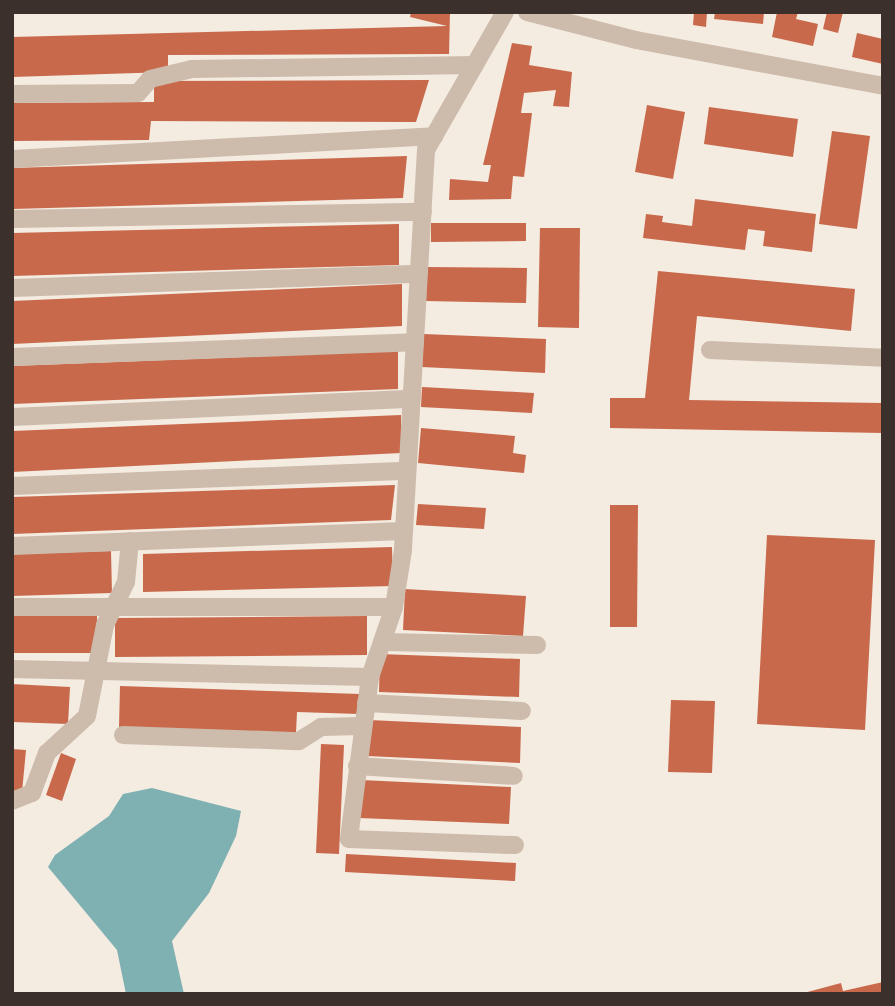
<!DOCTYPE html>
<style>
body{margin:0}
#map{position:relative;width:895px;height:1006px;overflow:hidden;background:#f4ebe1;font-family:Commissioner,sans-serif}
div>[style]{position:absolute}
.water>*{inset:0;background:#7fb0b2}
.building>*{inset:0;background:#c8694b}
.minor>*{height:18px;margin:-9px;padding:0 9px;transform-origin:9px;border-radius:9px;background:#cdbbac}
span{translate:-50% -50%;white-space:nowrap;text-align:center;line-height:1.15;-webkit-text-stroke:5px #fbf5ee;paint-order:stroke}
.frame{position:absolute;inset:0;border:14px solid #3b302b;pointer-events:none}
</style>
<div id="map">
<div class="water">
<div style="clip-path:polygon(152px 788px,241px 811px,236px 836px,209px 893px,172px 941px,184px 994px,126px 994px,117px 950px,48px 867px,55px 855px,109px 816px,123px 794px)"></div>
</div>
<div class="building">
<div style="clip-path:polygon(411px 12px,450px 12px,449px 54px,168px 55px,168px 72px,12px 77px,12px 37px,447px 26px,410px 17px)"></div>
<div style="clip-path:polygon(694px 12px,707px 12px,706px 27px,693px 25px)"></div>
<div style="clip-path:polygon(715px 12px,764px 12px,763px 24px,714px 19px)"></div>
<div style="clip-path:polygon(777px 12px,798px 12px,796px 19px,818px 24px,813px 46px,772px 37px)"></div>
<div style="clip-path:polygon(827px 12px,843px 12px,838px 33px,823px 29px)"></div>
<div style="clip-path:polygon(857px 33px,883px 39px,883px 64px,852px 57px)"></div>
<div style="clip-path:polygon(512px 43px,532px 46px,529px 65px,572px 72px,569px 107px,553px 106px,556px 90px,524px 93px,521px 113px,532px 113px,524px 177px,513px 176px,511px 199px,449px 200px,450px 179px,488px 182px,491px 165px,483px 165px)"></div>
<div style="clip-path:polygon(429px 80px,416px 122px,151px 121px,149px 140px,12px 141px,12px 103px,154px 102px,154px 81px)"></div>
<div style="clip-path:polygon(647px 105px,685px 112px,673px 179px,635px 172px)"></div>
<div style="clip-path:polygon(709px 107px,798px 119px,793px 157px,704px 144px)"></div>
<div style="clip-path:polygon(832px 131px,870px 136px,857px 229px,819px 224px)"></div>
<div style="clip-path:polygon(407px 156px,403px 198px,12px 209px,12px 168px)"></div>
<div style="clip-path:polygon(695px 199px,816px 214px,812px 252px,763px 246px,765px 231px,748px 229px,745px 250px,643px 238px,646px 214px,663px 216px,662px 222px,692px 226px)"></div>
<div style="clip-path:polygon(431px 223px,526px 223px,526px 241px,431px 242px)"></div>
<div style="clip-path:polygon(399px 224px,399px 265px,12px 276px,12px 233px)"></div>
<div style="clip-path:polygon(540px 228px,580px 228px,579px 328px,538px 327px)"></div>
<div style="clip-path:polygon(427px 267px,527px 268px,526px 303px,426px 301px)"></div>
<div style="clip-path:polygon(658px 271px,855px 289px,851px 331px,697px 316px,689px 400px,883px 403px,883px 433px,610px 428px,610px 398px,645px 398px)"></div>
<div style="clip-path:polygon(402px 284px,402px 326px,12px 344px,12px 301px)"></div>
<div style="clip-path:polygon(424px 334px,546px 339px,545px 373px,422px 367px)"></div>
<div style="clip-path:polygon(398px 351px,398px 389px,12px 404px,12px 366px)"></div>
<div style="clip-path:polygon(422px 387px,534px 393px,532px 413px,421px 407px)"></div>
<div style="clip-path:polygon(401px 415px,401px 453px,12px 472px,12px 431px)"></div>
<div style="clip-path:polygon(421px 428px,515px 436px,513px 453px,526px 455px,524px 473px,418px 463px)"></div>
<div style="clip-path:polygon(395px 485px,391px 520px,12px 534px,12px 497px)"></div>
<div style="clip-path:polygon(418px 504px,486px 508px,484px 529px,416px 525px)"></div>
<div style="clip-path:polygon(610px 505px,638px 505px,637px 627px,610px 627px)"></div>
<div style="clip-path:polygon(767px 535px,875px 540px,865px 730px,757px 724px)"></div>
<div style="clip-path:polygon(392px 547px,393px 586px,143px 592px,143px 554px)"></div>
<div style="clip-path:polygon(111px 551px,112px 593px,12px 596px,12px 554px)"></div>
<div style="clip-path:polygon(405px 589px,526px 596px,523px 636px,403px 630px)"></div>
<div style="clip-path:polygon(12px 615px,97px 615px,97px 653px,12px 653px)"></div>
<div style="clip-path:polygon(367px 616px,367px 655px,115px 657px,115px 618px)"></div>
<div style="clip-path:polygon(380px 654px,520px 659px,519px 697px,379px 692px)"></div>
<div style="clip-path:polygon(12px 684px,70px 687px,68px 724px,12px 722px)"></div>
<div style="clip-path:polygon(120px 686px,360px 694px,359px 714px,297px 712px,296px 733px,119px 727px)"></div>
<div style="clip-path:polygon(671px 700px,715px 701px,712px 773px,668px 772px)"></div>
<div style="clip-path:polygon(369px 720px,521px 727px,520px 763px,367px 756px)"></div>
<div style="clip-path:polygon(321px 744px,344px 745px,339px 854px,316px 853px)"></div>
<div style="clip-path:polygon(12px 749px,26px 750px,22px 792px,12px 791px)"></div>
<div style="clip-path:polygon(61px 753px,76px 759px,62px 801px,46px 795px)"></div>
<div style="clip-path:polygon(361px 780px,511px 787px,509px 824px,359px 818px)"></div>
<div style="clip-path:polygon(346px 854px,516px 863px,515px 881px,345px 872px)"></div>
<div style="clip-path:polygon(883px 982px,883px 994px,800px 994px,841px 983px,843px 991px)"></div>
</div>
<div class="minor">
<div style="left:505px;top:12px;width:159px;rotate:119.8deg"></div>
<div style="left:426px;top:150px;width:401px;rotate:93.3deg"></div>
<div style="left:403px;top:550px;width:58px;rotate:99deg"></div>
<div style="left:394px;top:607px;width:74px;rotate:108.9deg"></div>
<div style="left:370px;top:677px;width:163px;rotate:97.4deg"></div>
<div style="left:349px;top:839px;width:166px;rotate:2.1deg"></div>
<div style="left:527px;top:12px;width:113px;rotate:14.4deg"></div>
<div style="left:636px;top:40px;width:251px;rotate:10.5deg"></div>
<div style="left:12px;top:94px;width:126px;rotate:-0.5deg"></div>
<div style="left:138px;top:93px;width:18px;rotate:-49deg"></div>
<div style="left:150px;top:79px;width:43px;rotate:-13.4deg"></div>
<div style="left:192px;top:69px;width:283px;rotate:-0.8deg"></div>
<div style="left:12px;top:159px;width:423px;rotate:-3.1deg"></div>
<div style="left:12px;top:219px;width:411px;rotate:-1deg"></div>
<div style="left:12px;top:288px;width:407px;rotate:-2deg"></div>
<div style="left:710px;top:350px;width:173px;rotate:2.6deg"></div>
<div style="left:12px;top:357px;width:403px;rotate:-2.1deg"></div>
<div style="left:12px;top:417px;width:400px;rotate:-2.6deg"></div>
<div style="left:12px;top:486px;width:395px;rotate:-2.2deg"></div>
<div style="left:12px;top:546px;width:392px;rotate:-2.2deg"></div>
<div style="left:12px;top:607px;width:382px"></div>
<div style="left:382px;top:642px;width:155px;rotate:1.1deg"></div>
<div style="left:12px;top:669px;width:358px;rotate:1.3deg"></div>
<div style="left:366px;top:703px;width:156px;rotate:2.9deg"></div>
<div style="left:123px;top:735px;width:176px;rotate:2deg"></div>
<div style="left:299px;top:741px;width:26px;rotate:-32deg"></div>
<div style="left:321px;top:727px;width:40px;rotate:-1.4deg"></div>
<div style="left:357px;top:766px;width:157px;rotate:3.6deg"></div>
<div style="left:12px;top:801px;width:22px;rotate:-22deg"></div>
<div style="left:32px;top:793px;width:43px;rotate:-69.4deg"></div>
<div style="left:47px;top:753px;width:54px;rotate:-42.8deg"></div>
<div style="left:87px;top:716px;width:93px;rotate:-78.8deg"></div>
<div style="left:105px;top:625px;width:48px;rotate:-64deg"></div>
<div style="left:126px;top:582px;width:41px;rotate:-84.4deg"></div>
</div>
<div class="frame"></div>
</div>
